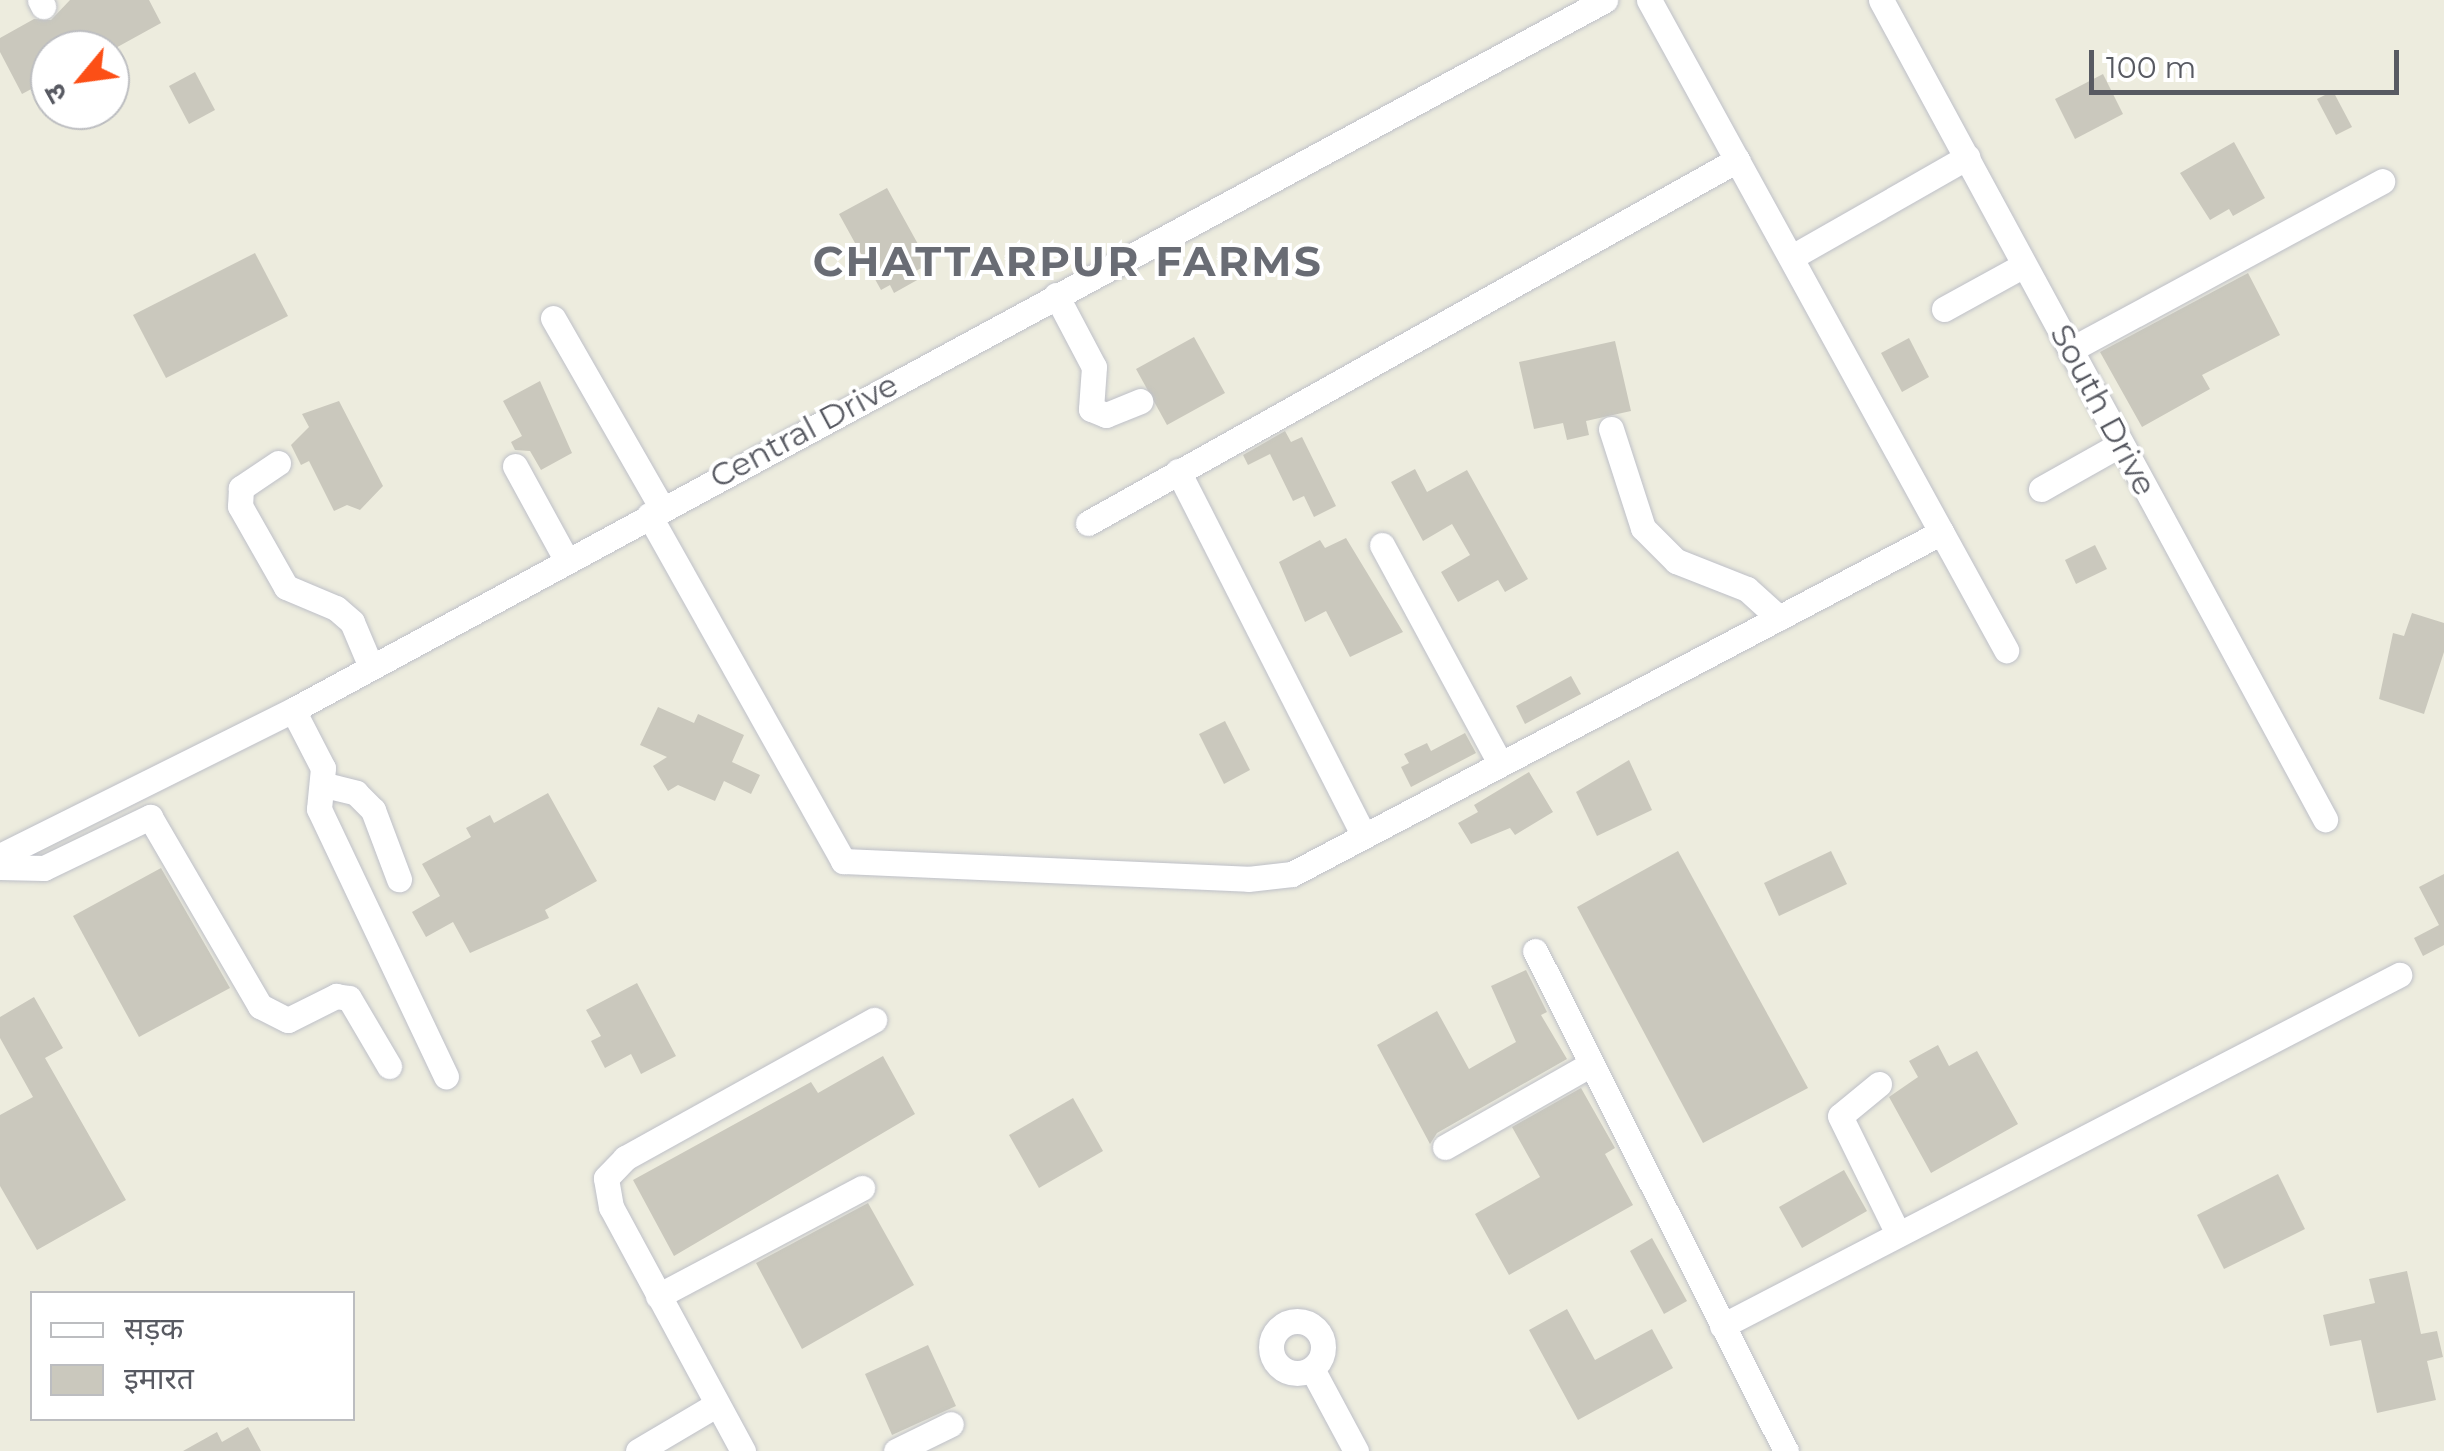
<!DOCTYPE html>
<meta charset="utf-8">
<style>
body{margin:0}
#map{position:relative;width:2444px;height:1451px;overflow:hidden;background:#edecde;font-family:Montserrat,"Noto Sans Devanagari",sans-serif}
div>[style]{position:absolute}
.building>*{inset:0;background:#cac8bd}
.roads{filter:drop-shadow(0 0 2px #bec0c8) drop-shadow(0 0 2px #bec0c8)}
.minor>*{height:25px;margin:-12.5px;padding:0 12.5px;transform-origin:12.5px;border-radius:12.5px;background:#fff}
.minor>.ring{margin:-12.5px;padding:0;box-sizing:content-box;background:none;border:25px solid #fff;border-radius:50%}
span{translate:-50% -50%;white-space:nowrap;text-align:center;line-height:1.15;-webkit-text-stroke:8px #fff;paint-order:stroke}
.street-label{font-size:32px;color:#585a62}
.district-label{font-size:42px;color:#696c74;font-weight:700;letter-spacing:2.5px}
.legend{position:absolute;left:30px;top:1291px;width:325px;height:130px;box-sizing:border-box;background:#fff;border:2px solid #bcbdc0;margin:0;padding:12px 18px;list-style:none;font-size:30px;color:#585a62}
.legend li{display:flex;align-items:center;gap:20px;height:50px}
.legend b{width:50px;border:2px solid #bcbdc0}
.north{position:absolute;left:30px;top:30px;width:100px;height:100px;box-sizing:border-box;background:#fff;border:2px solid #bcbdc0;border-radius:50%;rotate:241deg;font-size:28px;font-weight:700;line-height:40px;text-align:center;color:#585a62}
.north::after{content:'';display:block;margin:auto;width:35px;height:45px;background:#fc4f16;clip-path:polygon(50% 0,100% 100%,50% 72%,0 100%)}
.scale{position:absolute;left:2089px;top:50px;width:310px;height:45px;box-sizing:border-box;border:5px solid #585a62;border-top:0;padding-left:12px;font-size:30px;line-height:35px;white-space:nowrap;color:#585a62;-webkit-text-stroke:8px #fff;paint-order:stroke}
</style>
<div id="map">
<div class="building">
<div style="clip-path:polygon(70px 0,149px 0,161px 23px,112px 50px,50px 50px,50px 79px,22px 94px,0 52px,0 38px,34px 19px,51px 20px)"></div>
<div style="clip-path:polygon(195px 72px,215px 110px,189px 124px,169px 86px)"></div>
<div style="clip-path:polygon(2103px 74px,2123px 114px,2075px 139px,2055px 99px)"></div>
<div style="clip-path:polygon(2333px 91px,2352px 127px,2336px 135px,2317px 99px)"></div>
<div style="clip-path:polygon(2234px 142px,2265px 198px,2233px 216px,2229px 209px,2210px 220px,2180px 173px)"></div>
<div style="clip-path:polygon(887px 188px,929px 264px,914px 272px,919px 279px,894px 293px,890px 285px,881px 290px,839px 214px)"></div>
<div style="clip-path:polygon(255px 253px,288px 316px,166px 378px,133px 315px)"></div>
<div style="clip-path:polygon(2248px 273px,2280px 335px,2202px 375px,2210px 389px,2142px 427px,2100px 352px)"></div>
<div style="clip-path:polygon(1194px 337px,1225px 393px,1167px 425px,1136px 369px)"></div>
<div style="clip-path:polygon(1909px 338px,1929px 377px,1902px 392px,1881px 353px)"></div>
<div style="clip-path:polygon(1615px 341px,1631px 411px,1586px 421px,1589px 435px,1567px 440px,1563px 423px,1534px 429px,1519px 362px)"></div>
<div style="clip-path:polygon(540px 381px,572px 453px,541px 470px,530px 451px,515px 450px,511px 442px,522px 436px,503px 401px)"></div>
<div style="clip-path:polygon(339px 401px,383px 486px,360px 510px,347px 505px,334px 511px,309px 461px,301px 465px,291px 445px,309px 427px,302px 414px)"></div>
<div style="clip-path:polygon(1285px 431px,1291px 442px,1302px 437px,1336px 506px,1314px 517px,1304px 496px,1293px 501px,1270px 454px,1248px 465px,1243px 455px)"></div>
<div style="clip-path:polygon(1415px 469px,1427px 492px,1467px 470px,1528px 579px,1505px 592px,1498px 580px,1458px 602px,1441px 572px,1470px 555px,1452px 524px,1423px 541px,1391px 482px)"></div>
<div style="clip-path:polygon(1346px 538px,1403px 632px,1350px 657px,1326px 611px,1305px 622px,1279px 562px,1320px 540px,1325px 548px)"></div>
<div style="clip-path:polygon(2095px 545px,2107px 569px,2076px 584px,2065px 560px)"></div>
<div style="clip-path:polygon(2412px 613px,2444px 623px,2444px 652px,2424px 714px,2379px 699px,2393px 633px,2404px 636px)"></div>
<div style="clip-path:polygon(1571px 676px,1581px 694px,1525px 724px,1516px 706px)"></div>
<div style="clip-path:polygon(658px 707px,694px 723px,698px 714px,744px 735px,732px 762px,760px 775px,751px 794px,724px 781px,715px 801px,678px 785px,668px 791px,653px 766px,667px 757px,640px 745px)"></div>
<div style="clip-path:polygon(1225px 721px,1250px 770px,1224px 784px,1199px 734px)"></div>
<div style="clip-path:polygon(1465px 733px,1476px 753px,1411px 787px,1401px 767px,1409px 763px,1404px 754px,1427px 743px,1431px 751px)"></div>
<div style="clip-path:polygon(1629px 760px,1652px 810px,1597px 836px,1576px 792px)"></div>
<div style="clip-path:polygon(1529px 772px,1553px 812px,1515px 835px,1510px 828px,1471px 844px,1458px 823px,1478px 812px,1474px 805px)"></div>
<div style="clip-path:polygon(548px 793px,597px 881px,545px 910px,549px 918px,470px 953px,453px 922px,426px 937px,412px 912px,440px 896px,422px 864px,471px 837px,466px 828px,490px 815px,494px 823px)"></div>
<div style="clip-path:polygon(1678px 851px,1808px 1088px,1703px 1143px,1577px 907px)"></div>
<div style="clip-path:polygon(1831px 851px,1847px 884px,1779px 916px,1764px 883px)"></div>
<div style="clip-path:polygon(161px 868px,230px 988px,139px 1037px,73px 916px)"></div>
<div style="clip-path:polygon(2444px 874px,2444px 945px,2423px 956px,2414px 938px,2439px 925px,2419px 887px)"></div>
<div style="clip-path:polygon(1526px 970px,1547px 1012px,1541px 1015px,1567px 1059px,1437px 1133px,1430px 1144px,1377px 1045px,1437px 1011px,1469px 1069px,1516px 1042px,1491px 986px)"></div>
<div style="clip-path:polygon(637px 983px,676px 1056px,641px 1074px,631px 1054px,605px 1068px,591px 1041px,601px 1036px,586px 1010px)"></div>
<div style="clip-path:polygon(34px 997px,63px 1048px,45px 1058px,126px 1200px,37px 1250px,0 1186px,0 1115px,33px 1097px,0 1038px,0 1017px)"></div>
<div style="clip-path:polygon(1938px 1045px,1949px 1066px,1977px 1051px,2018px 1124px,1931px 1173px,1889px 1097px,1918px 1077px,1909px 1061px)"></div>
<div style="clip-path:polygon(883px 1056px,915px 1114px,674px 1256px,633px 1180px,811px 1082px,818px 1093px)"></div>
<div style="clip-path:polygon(1581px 1088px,1615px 1148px,1605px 1154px,1633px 1205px,1509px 1275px,1475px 1214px,1540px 1177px,1512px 1127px)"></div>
<div style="clip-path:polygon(1073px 1098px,1103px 1151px,1039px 1188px,1009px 1135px)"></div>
<div style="clip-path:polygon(1844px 1170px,1867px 1211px,1802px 1248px,1779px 1207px)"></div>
<div style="clip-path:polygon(2278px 1174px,2305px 1229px,2224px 1269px,2197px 1215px)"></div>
<div style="clip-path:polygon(868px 1203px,914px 1285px,802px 1349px,756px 1263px)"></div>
<div style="clip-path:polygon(1652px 1238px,1687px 1301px,1664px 1314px,1630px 1251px)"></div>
<div style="clip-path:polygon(2407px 1271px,2421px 1334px,2437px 1331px,2443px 1357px,2427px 1361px,2436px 1400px,2377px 1413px,2361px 1340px,2330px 1346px,2323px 1315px,2375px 1303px,2369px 1279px)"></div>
<div style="clip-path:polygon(1567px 1309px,1595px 1360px,1652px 1329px,1673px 1368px,1578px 1420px,1529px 1330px)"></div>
<div style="clip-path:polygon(928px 1345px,956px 1406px,892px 1435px,865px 1374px)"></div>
<div style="clip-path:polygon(248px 1427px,261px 1451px,183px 1451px,217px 1432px,222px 1442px)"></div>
</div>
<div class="roads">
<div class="minor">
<div style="left:40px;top:0;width:7px;rotate:63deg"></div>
<div style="left:1649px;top:0;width:742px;rotate:61.22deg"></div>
<div style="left:1881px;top:0;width:932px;rotate:61.54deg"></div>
<div style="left:1792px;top:257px;width:202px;rotate:-29.7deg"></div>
<div style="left:1056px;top:295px;width:81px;rotate:62.2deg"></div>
<div style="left:1094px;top:367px;width:42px;rotate:94.1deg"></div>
<div style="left:1091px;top:409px;width:16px;rotate:22deg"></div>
<div style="left:1106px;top:415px;width:37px;rotate:-22deg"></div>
<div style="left:1944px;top:309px;width:91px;rotate:-28.8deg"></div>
<div style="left:553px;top:318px;width:219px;rotate:60.2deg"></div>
<div style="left:2070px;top:350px;width:355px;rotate:-28.4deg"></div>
<div style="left:1611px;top:429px;width:104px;rotate:72.1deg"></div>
<div style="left:1643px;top:528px;width:47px;rotate:45deg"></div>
<div style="left:1676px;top:561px;width:76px;rotate:21.5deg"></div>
<div style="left:1747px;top:589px;width:43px;rotate:42.2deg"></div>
<div style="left:278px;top:463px;width:45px;rotate:146deg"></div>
<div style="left:241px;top:488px;width:18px;rotate:93deg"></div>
<div style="left:240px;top:506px;width:93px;rotate:60.4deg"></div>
<div style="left:286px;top:587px;width:54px;rotate:22.8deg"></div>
<div style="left:336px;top:608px;width:21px;rotate:41deg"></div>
<div style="left:352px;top:622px;width:49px;rotate:67.1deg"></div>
<div style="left:515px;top:466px;width:106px;rotate:61.3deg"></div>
<div style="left:1178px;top:471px;width:407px;rotate:63deg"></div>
<div style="left:2041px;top:489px;width:92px;rotate:-29.4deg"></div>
<div style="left:649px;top:515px;width:397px;rotate:60.7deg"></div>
<div style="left:843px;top:861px;width:405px;rotate:2.5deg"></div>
<div style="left:1248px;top:879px;width:44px;rotate:-6.5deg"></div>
<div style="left:1292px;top:874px;width:734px;rotate:-27.75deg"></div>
<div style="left:1088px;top:523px;width:744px;rotate:-29.22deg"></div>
<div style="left:1382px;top:545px;width:248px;rotate:61.6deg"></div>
<div style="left:293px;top:710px;width:65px;rotate:62.7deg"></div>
<div style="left:323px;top:768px;width:41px;rotate:95.6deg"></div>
<div style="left:319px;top:809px;width:296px;rotate:64.6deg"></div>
<div style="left:325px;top:785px;width:32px;rotate:14deg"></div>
<div style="left:356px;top:793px;width:24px;rotate:45deg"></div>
<div style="left:373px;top:810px;width:74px;rotate:69.4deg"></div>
<div style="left:0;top:856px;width:327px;rotate:-26.5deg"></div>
<div style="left:293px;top:710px;width:1492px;rotate:-28.42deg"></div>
<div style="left:0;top:867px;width:44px;rotate:1.3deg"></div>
<div style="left:44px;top:868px;width:118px;rotate:-25.7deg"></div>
<div style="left:150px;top:817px;width:219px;rotate:59.8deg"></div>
<div style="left:260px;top:1006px;width:31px;rotate:27deg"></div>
<div style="left:288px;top:1020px;width:54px;rotate:-26.6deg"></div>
<div style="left:336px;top:996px;width:13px;rotate:9deg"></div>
<div style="left:349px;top:998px;width:79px;rotate:59.5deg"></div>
<div style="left:1535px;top:951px;width:559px;rotate:63.34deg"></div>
<div style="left:1879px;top:1084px;width:50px;rotate:140.6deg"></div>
<div style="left:1840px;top:1116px;width:131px;rotate:63.8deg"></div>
<div style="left:1445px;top:1147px;width:168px;rotate:-29.6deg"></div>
<div style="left:658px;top:1296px;width:231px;rotate:-27.9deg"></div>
<div class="ring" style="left:1271px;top:1321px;width:27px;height:27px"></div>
<div style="left:1722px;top:1326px;width:763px;rotate:-27.41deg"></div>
<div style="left:1312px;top:1369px;width:93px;rotate:61.8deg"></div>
<div style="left:638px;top:1451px;width:88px;rotate:-30.6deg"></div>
<div style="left:743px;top:1451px;width:277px;rotate:-118.4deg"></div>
<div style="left:611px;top:1207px;width:29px;rotate:-100deg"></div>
<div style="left:606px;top:1178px;width:28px;rotate:-46deg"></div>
<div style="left:625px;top:1158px;width:285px;rotate:-29deg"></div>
<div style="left:896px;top:1451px;width:61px;rotate:-26.1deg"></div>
</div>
</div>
<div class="street-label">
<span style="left:2103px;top:410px;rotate:62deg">South Drive</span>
<span style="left:804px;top:431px;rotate:-28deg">Central Drive</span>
</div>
<div class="district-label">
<span style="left:1068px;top:261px">CHATTARPUR FARMS</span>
</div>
<ul class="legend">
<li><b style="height:12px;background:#fff"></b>सड़क</li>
<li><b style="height:28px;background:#cac8bd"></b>इमारत</li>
</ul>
<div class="north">उ</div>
<div class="scale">100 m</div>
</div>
